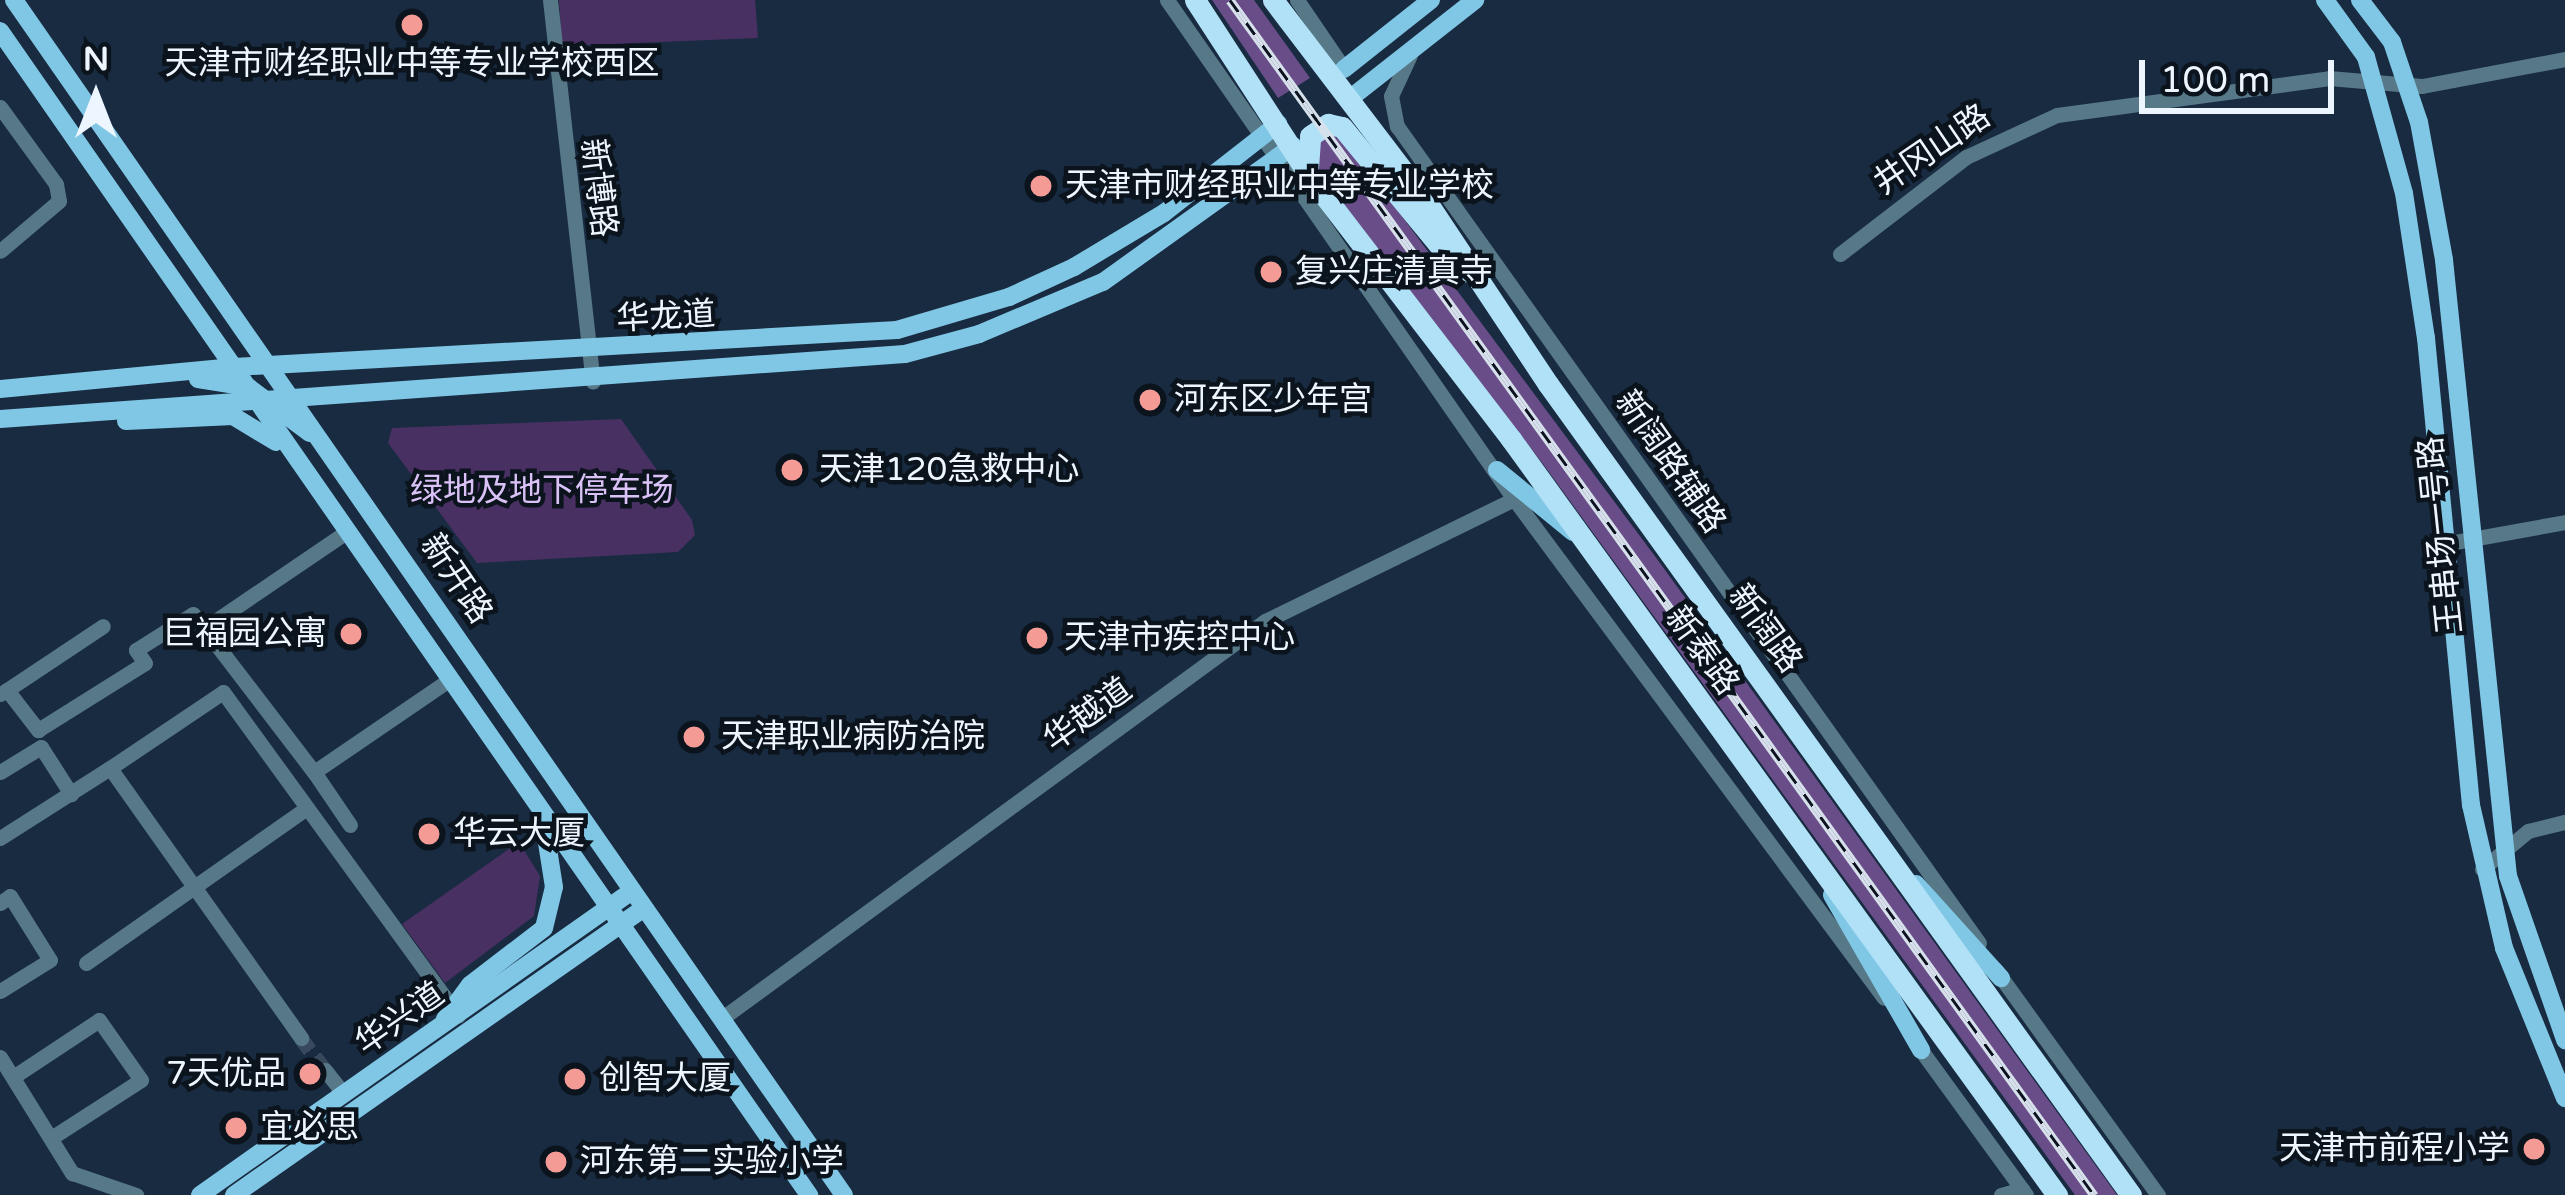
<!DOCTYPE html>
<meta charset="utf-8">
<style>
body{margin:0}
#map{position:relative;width:2565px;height:1195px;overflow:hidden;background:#182b41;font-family:"Varela Round","Noto Sans SC",sans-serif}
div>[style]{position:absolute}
.green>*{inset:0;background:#493062}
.forest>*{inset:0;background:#694d88}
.minor-tunnel>*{height:15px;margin-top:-7.5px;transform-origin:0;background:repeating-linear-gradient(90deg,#38495d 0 15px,transparent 0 23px)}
.minor>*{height:15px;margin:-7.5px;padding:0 7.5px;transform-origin:7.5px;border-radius:7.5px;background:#577887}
.major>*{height:18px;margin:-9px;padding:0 9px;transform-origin:9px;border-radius:9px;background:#80c7e5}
.highway>*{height:21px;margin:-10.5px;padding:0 10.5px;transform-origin:10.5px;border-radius:10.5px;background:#b1e1f7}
.rail>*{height:9px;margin-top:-4.5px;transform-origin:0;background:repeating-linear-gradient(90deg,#0b131d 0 14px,#d7e1eb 0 28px);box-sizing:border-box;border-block:3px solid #d7e1eb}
.dots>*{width:33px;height:33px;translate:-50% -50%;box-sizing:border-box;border:6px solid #0b131d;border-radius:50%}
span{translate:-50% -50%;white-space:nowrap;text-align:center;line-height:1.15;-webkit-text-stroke:9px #0b131d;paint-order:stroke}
.poi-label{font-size:33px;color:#edf5fe}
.left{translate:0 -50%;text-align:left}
.right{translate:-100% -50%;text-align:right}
.street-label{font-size:33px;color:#edf5fe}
.park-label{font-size:33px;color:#dac2f7}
.north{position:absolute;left:36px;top:36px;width:120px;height:120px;-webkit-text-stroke:9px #0b131d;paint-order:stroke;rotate:0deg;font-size:33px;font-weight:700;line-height:48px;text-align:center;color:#edf5fe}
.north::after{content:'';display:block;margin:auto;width:42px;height:54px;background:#edf5fe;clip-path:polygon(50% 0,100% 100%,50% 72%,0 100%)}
.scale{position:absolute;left:2139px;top:60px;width:195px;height:54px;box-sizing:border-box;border:6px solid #edf5fe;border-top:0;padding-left:15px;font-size:36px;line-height:42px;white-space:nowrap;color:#edf5fe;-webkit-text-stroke:9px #0b131d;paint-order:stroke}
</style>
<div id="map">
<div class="green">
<div style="clip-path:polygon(559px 0,755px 0,758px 38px,562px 46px)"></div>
<div style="clip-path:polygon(621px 419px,692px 520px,695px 535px,678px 552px,477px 563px,388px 443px,392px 428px)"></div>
<div style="clip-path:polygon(519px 842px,540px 876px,534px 916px,445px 983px,402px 924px)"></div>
</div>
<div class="forest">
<div style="clip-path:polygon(1212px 0,1254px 0,1310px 78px,1278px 98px)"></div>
<div style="clip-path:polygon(1329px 133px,1348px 144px,1660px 563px,2117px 1195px,2075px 1195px,1543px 464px,1317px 169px,1313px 146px)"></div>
</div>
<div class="minor-tunnel">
<div style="left:301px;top:1038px;width:40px;rotate:53deg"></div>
</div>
<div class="minor">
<div style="left:550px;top:0;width:384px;rotate:83.6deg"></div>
<div style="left:1167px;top:0;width:608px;rotate:55.19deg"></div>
<div style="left:1514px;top:499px;width:621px;rotate:53.44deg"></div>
<div style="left:1297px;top:0;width:83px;rotate:55.7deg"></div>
<div style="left:1410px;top:55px;width:45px;rotate:114.9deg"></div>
<div style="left:1391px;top:96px;width:31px;rotate:79deg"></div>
<div style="left:1397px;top:126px;width:1003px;rotate:54.54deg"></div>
<div style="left:0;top:107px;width:95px;rotate:54deg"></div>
<div style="left:56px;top:184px;width:17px;rotate:80deg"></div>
<div style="left:59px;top:201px;width:77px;rotate:139.7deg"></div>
<div style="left:1840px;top:254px;width:159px;rotate:-37.6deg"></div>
<div style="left:1966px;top:157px;width:100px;rotate:-24.8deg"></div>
<div style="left:2057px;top:115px;width:275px;rotate:-7.7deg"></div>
<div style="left:2329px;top:78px;width:93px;rotate:4.9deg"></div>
<div style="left:2422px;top:86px;width:146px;rotate:-10.7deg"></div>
<div style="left:2444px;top:544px;width:123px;rotate:-10.3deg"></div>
<div style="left:205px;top:628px;width:169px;rotate:-34.2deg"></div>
<div style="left:7px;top:690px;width:115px;rotate:-33.7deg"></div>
<div style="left:0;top:694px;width:8px;rotate:-30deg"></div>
<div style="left:7px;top:690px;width:51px;rotate:52.2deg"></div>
<div style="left:38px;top:730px;width:126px;rotate:-32.1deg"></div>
<div style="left:145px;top:663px;width:16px;rotate:-125deg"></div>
<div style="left:136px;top:650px;width:67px;rotate:-32.3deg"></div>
<div style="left:193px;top:614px;width:199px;rotate:52.6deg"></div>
<div style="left:314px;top:772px;width:163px;rotate:-34.3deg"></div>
<div style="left:110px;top:768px;width:136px;rotate:-33.9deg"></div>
<div style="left:223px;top:692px;width:400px;rotate:54deg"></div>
<div style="left:0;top:772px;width:48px;rotate:-31.4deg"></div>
<div style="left:41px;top:747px;width:56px;rotate:57.4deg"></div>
<div style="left:314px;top:772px;width:64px;rotate:55.8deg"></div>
<div style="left:0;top:838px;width:130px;rotate:-32.5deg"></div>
<div style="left:110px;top:768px;width:331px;rotate:54.7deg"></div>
<div style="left:2482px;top:869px;width:60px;rotate:-39.6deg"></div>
<div style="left:2528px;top:831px;width:38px;rotate:-14deg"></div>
<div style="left:0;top:903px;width:12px;rotate:-35deg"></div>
<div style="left:10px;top:896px;width:75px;rotate:58deg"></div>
<div style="left:50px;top:960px;width:59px;rotate:148.2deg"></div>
<div style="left:86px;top:963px;width:266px;rotate:-35.1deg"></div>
<div style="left:1995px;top:969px;width:279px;rotate:54.2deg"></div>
<div style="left:721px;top:1019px;width:674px;rotate:-36.19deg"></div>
<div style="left:1265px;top:621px;width:277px;rotate:-26.1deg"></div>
<div style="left:1915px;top:1042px;width:189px;rotate:54deg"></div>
<div style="left:0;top:1057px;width:137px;rotate:58.2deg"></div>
<div style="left:72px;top:1173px;width:68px;rotate:19deg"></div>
<div style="left:325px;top:1070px;width:31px;rotate:52deg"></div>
<div style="left:13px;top:1077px;width:103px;rotate:-33.5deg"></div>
<div style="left:99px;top:1020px;width:73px;rotate:55deg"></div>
<div style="left:141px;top:1080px;width:107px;rotate:147.2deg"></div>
<div style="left:2001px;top:1195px;width:22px;rotate:-16deg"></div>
</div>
<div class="major">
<div style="left:14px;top:0;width:1455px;rotate:55.22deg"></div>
<div style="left:2325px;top:0;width:70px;rotate:54.3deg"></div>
<div style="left:2366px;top:57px;width:141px;rotate:74.4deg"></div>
<div style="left:2404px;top:193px;width:147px;rotate:81.4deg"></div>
<div style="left:2426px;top:338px;width:469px;rotate:84.5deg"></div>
<div style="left:2471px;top:805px;width:147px;rotate:77deg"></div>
<div style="left:2504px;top:948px;width:162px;rotate:67.9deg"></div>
<div style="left:2360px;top:0;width:53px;rotate:52.7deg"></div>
<div style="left:2392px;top:42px;width:84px;rotate:71.4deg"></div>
<div style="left:2419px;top:122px;width:140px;rotate:79.7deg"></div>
<div style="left:2444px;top:260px;width:619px;rotate:84.07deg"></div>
<div style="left:2508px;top:876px;width:174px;rotate:70.8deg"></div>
<div style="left:0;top:31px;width:1418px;rotate:55.2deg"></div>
<div style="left:1344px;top:69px;width:111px;rotate:-38.4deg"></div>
<div style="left:1348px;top:100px;width:162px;rotate:-38.2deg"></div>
<div style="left:198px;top:379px;width:51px;rotate:9.1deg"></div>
<div style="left:248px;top:387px;width:77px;rotate:36.6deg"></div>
<div style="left:0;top:389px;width:235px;rotate:-5.4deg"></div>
<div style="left:234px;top:367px;width:664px;rotate:-3.19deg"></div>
<div style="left:897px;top:330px;width:117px;rotate:-16.4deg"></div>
<div style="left:1009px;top:297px;width:72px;rotate:-24.8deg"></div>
<div style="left:1074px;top:267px;width:105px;rotate:-31deg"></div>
<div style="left:1164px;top:213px;width:145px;rotate:-38deg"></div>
<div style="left:0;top:419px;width:907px;rotate:-4.11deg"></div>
<div style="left:905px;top:354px;width:77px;rotate:-15.1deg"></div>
<div style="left:979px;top:334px;width:134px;rotate:-22.8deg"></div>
<div style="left:1103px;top:282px;width:234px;rotate:-35.6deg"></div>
<div style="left:126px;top:421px;width:107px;rotate:-2.7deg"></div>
<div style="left:233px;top:416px;width:50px;rotate:31.2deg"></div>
<div style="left:1497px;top:470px;width:98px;rotate:39.2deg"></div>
<div style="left:1916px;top:884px;width:127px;rotate:47.9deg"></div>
<div style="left:1832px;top:895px;width:179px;rotate:60.1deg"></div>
<div style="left:445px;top:1019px;width:42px;rotate:-53.7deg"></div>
<div style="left:470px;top:985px;width:93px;rotate:-37.6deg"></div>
<div style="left:544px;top:928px;width:42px;rotate:-76.3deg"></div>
<div style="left:554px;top:887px;width:58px;rotate:-99deg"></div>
<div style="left:200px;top:1195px;width:528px;rotate:-35.13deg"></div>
<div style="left:234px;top:1195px;width:500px;rotate:-34.99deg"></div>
</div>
<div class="highway">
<div style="left:1195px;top:0;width:211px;rotate:57deg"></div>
<div style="left:1310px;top:177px;width:330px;rotate:52.5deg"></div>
<div style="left:1511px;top:439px;width:933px;rotate:54.16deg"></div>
<div style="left:1273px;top:0;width:254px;rotate:52.7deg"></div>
<div style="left:1427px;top:202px;width:219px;rotate:56.4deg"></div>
<div style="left:1548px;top:384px;width:999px;rotate:54.29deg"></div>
<div style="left:1308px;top:168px;width:32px;rotate:-86deg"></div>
<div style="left:1310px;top:136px;width:22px;rotate:-34deg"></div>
<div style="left:1328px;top:124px;width:14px;rotate:12deg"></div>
<div style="left:1342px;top:127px;width:188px;rotate:50.6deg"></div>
</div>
<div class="rail">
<div style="left:1230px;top:0;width:1475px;rotate:54.13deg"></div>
</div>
<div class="dots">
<div style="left:412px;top:25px;background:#f59b96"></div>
<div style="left:1041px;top:186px;background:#f59b96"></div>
<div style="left:1271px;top:272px;background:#f59b96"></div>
<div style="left:1150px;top:400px;background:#f59b96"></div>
<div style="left:792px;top:470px;background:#f59b96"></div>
<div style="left:351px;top:634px;background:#f59b96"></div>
<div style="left:1037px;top:638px;background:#f59b96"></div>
<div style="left:694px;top:737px;background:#f59b96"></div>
<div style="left:429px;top:834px;background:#f59b96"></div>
<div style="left:310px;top:1074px;background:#f59b96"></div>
<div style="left:575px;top:1079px;background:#f59b96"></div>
<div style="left:236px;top:1128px;background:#f59b96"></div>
<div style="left:2534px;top:1149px;background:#f59b96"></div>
<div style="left:556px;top:1162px;background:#f59b96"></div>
</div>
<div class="poi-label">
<span style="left:412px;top:64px">天津市财经职业中等专业学校西区</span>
<span class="left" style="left:1065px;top:186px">天津市财经职业中等专业学校</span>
<span class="left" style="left:1295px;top:272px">复兴庄清真寺</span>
<span class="left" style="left:1174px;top:400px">河东区少年宫</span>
<span class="left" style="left:819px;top:470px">天津120急救中心</span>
<span class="right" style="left:327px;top:634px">巨福园公寓</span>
<span class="left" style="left:1064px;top:638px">天津市疾控中心</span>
<span class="left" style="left:721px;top:737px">天津职业病防治院</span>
<span class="left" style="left:453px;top:834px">华云大厦</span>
<span class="right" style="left:286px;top:1074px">7天优品</span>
<span class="left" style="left:599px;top:1079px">创智大厦</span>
<span class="left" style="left:260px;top:1128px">宜必思</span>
<span class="right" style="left:2510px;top:1149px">天津市前程小学</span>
<span class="left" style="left:580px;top:1162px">河东第二实验小学</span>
</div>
<div class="street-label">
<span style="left:1932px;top:150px;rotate:-34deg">井冈山路</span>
<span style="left:598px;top:188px;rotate:83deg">新博路</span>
<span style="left:666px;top:317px;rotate:-3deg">华龙道</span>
<span style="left:1670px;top:462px;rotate:55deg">新阔路辅路</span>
<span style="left:2441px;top:535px;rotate:-96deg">王串场一号路</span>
<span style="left:456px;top:579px;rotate:56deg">新开路</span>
<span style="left:1765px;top:629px;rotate:54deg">新阔路</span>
<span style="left:1702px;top:651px;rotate:54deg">新泰路</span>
<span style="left:1088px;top:715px;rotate:-36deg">华越道</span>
<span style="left:400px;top:1019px;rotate:-35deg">华兴道</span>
</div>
<div class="park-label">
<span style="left:542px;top:491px">绿地及地下停车场</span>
</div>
<div class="north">N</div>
<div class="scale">100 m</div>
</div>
